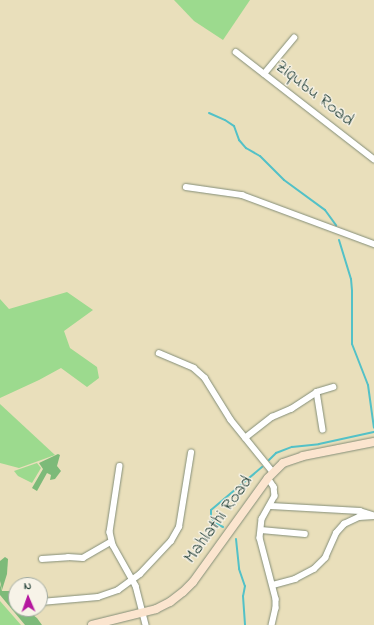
<!DOCTYPE html>
<style>
body{margin:0}
#map{position:relative;width:374px;height:625px;overflow:hidden;background:#e9dfbb;font-family:"Indie Flower",sans-serif}
div>[style]{position:absolute}
.green>*{inset:0;background:#9cda8e}
.forest>*{inset:0;background:#7dba79}
.stream>*{height:2px;margin:-1px;padding:0 1px;transform-origin:1px;border-radius:1px;background:#53c1c7}
.roads{filter:drop-shadow(0 0 1px #848e78) drop-shadow(0 0 1px #848e78)}
.street>*{height:5.5px;margin:-2.75px;padding:0 2.75px;transform-origin:2.75px;border-radius:2.75px;background:#fff}
.secondary>*{height:8px;margin:-4px;padding:0 4px;transform-origin:4px;border-radius:4px;background:#fbe5cf}
span{translate:-50% -50%;white-space:nowrap;text-align:center;line-height:1.15;-webkit-text-stroke:3px #f7f3e8;paint-order:stroke}
.street-label{font-size:18px;color:#1f3d34}
.north{position:absolute;left:8px;top:577px;width:40px;height:40px;box-sizing:border-box;background:#f7f3e8;border:1px solid #a1aaa0;border-radius:50%;rotate:358deg;font-size:11px;font-weight:700;line-height:16px;text-align:center;color:#1f3d34}
.north::after{content:'';display:block;margin:auto;width:14px;height:18px;background:#b5179e;clip-path:polygon(50% 0,100% 100%,50% 72%,0 100%)}
</style>
<div id="map">
<div class="green">
<div style="clip-path:polygon(174px 0,250px 0,223px 40px,194px 21px)"></div>
<div style="clip-path:polygon(67px 292px,93px 310px,64px 331px,70px 348px,97px 367px,99px 378px,87px 387px,61px 368px,39px 380px,0 398px,0 299px,9px 309px)"></div>
<div style="clip-path:polygon(0 404px,55px 455px,19px 468px,0 463px)"></div>
<div style="clip-path:polygon(37px 463px,41px 468px,32px 483px,18px 476px,14px 471px)"></div>
<div style="clip-path:polygon(0 601px,21px 625px,0 625px)"></div>
</div>
<div class="forest">
<div style="clip-path:polygon(58px 454px,60px 455px,57px 466px,61px 471px,55px 479px,50px 480px,51px 475px,47px 473px,37px 491px,32px 488px,43px 469px,39px 463px)"></div>
<div style="clip-path:polygon(5px 557px,8px 559px,7px 574px,2px 590px,0 581px,0 561px)"></div>
<div style="clip-path:polygon(0 584px,2px 591px,14px 591px,16px 609px,25px 609px,37px 618px,42px 625px,25px 625px,0 595px)"></div>
</div>
<div class="stream">
<div style="left:209px;top:113px;width:17px;rotate:24deg"></div>
<div style="left:225px;top:120px;width:11px;rotate:34deg"></div>
<div style="left:234px;top:126px;width:15px;rotate:70deg"></div>
<div style="left:239px;top:140px;width:11px;rotate:49deg"></div>
<div style="left:246px;top:148px;width:16px;rotate:30deg"></div>
<div style="left:260px;top:156px;width:34px;rotate:45deg"></div>
<div style="left:284px;top:180px;width:51px;rotate:36.2deg"></div>
<div style="left:325px;top:210px;width:19px;rotate:54deg"></div>
<div style="left:339px;top:240px;width:41px;rotate:72.9deg"></div>
<div style="left:351px;top:279px;width:12px;rotate:85deg"></div>
<div style="left:352px;top:291px;width:53px;rotate:90deg"></div>
<div style="left:352px;top:344px;width:44px;rotate:68.7deg"></div>
<div style="left:368px;top:385px;width:43px;rotate:82.1deg"></div>
<div style="left:269px;top:460px;width:10px;rotate:-45deg"></div>
<div style="left:276px;top:453px;width:17px;rotate:-21deg"></div>
<div style="left:292px;top:447px;width:27px;rotate:-6deg"></div>
<div style="left:319px;top:444px;width:56px;rotate:-12.3deg"></div>
<div style="left:223px;top:527px;width:9px;rotate:-153deg"></div>
<div style="left:215px;top:523px;width:7px;rotate:-124deg"></div>
<div style="left:211px;top:517px;width:7px;rotate:-90deg"></div>
<div style="left:211px;top:510px;width:67px;rotate:-40.1deg"></div>
<div style="left:236px;top:539px;width:30px;rotate:84deg"></div>
<div style="left:239px;top:569px;width:18px;rotate:71deg"></div>
<div style="left:245px;top:586px;width:10px;rotate:101deg"></div>
<div style="left:243px;top:596px;width:29px;rotate:86deg"></div>
</div>
<div class="roads">
<div class="street">
<div style="left:236px;top:52px;width:175px;rotate:37.8deg"></div>
<div style="left:264px;top:74px;width:47px;rotate:-50.2deg"></div>
<div style="left:186px;top:187px;width:57px;rotate:8.1deg"></div>
<div style="left:242px;top:195px;width:141px;rotate:20.4deg"></div>
<div style="left:159px;top:353px;width:38px;rotate:23deg"></div>
<div style="left:194px;top:368px;width:15px;rotate:42deg"></div>
<div style="left:205px;top:378px;width:49px;rotate:58.2deg"></div>
<div style="left:231px;top:420px;width:67px;rotate:51.1deg"></div>
<div style="left:317px;top:392px;width:38px;rotate:81deg"></div>
<div style="left:245px;top:438px;width:34px;rotate:-38deg"></div>
<div style="left:272px;top:417px;width:21px;rotate:-23deg"></div>
<div style="left:291px;top:409px;width:31px;rotate:-33deg"></div>
<div style="left:317px;top:392px;width:17px;rotate:-17deg"></div>
<div style="left:120px;top:466px;width:67px;rotate:98.6deg"></div>
<div style="left:110px;top:532px;width:13px;rotate:77deg"></div>
<div style="left:113px;top:545px;width:47px;rotate:60.7deg"></div>
<div style="left:136px;top:586px;width:40px;rotate:75.6deg"></div>
<div style="left:268px;top:478px;width:11px;rotate:56deg"></div>
<div style="left:274px;top:487px;width:9px;rotate:84deg"></div>
<div style="left:275px;top:496px;width:26px;rotate:119deg"></div>
<div style="left:262px;top:519px;width:19px;rotate:96deg"></div>
<div style="left:260px;top:538px;width:63px;rotate:75.3deg"></div>
<div style="left:276px;top:599px;width:9px;rotate:90deg"></div>
<div style="left:276px;top:608px;width:17px;rotate:103deg"></div>
<div style="left:271px;top:506px;width:89px;rotate:3.2deg"></div>
<div style="left:360px;top:511px;width:13px;rotate:18deg"></div>
<div style="left:261px;top:530px;width:44px;rotate:5.2deg"></div>
<div style="left:42px;top:559px;width:26px;rotate:-4deg"></div>
<div style="left:68px;top:557px;width:15px;rotate:4deg"></div>
<div style="left:83px;top:558px;width:32px;rotate:-30deg"></div>
<div style="left:273px;top:585px;width:23px;rotate:-15deg"></div>
<div style="left:295px;top:579px;width:21px;rotate:-28deg"></div>
<div style="left:314px;top:569px;width:16px;rotate:-45deg"></div>
<div style="left:325px;top:558px;width:27px;rotate:-66deg"></div>
<div style="left:336px;top:533px;width:12px;rotate:-48deg"></div>
<div style="left:344px;top:524px;width:17px;rotate:-25deg"></div>
<div style="left:359px;top:517px;width:15px;rotate:-4deg"></div>
<div style="left:41px;top:602px;width:57px;rotate:-5deg"></div>
<div style="left:98px;top:597px;width:21px;rotate:-19deg"></div>
<div style="left:118px;top:590px;width:27px;rotate:-36deg"></div>
<div style="left:140px;top:574px;width:45px;rotate:-46.8deg"></div>
<div style="left:171px;top:541px;width:16px;rotate:-60deg"></div>
<div style="left:179px;top:527px;width:75px;rotate:-80.8deg"></div>
</div>
<div class="secondary">
<div style="left:92px;top:625px;width:66px;rotate:-14deg"></div>
<div style="left:156px;top:609px;width:16px;rotate:-27deg"></div>
<div style="left:170px;top:602px;width:16px;rotate:-38deg"></div>
<div style="left:183px;top:592px;width:14px;rotate:-45deg"></div>
<div style="left:193px;top:582px;width:128px;rotate:-54.2deg"></div>
<div style="left:268px;top:478px;width:21px;rotate:-45deg"></div>
<div style="left:283px;top:463px;width:21px;rotate:-19deg"></div>
<div style="left:303px;top:456px;width:72px;rotate:-11.2deg"></div>
</div>
</div>
<div class="street-label">
<span style="left:314px;top:94px;rotate:38deg">Ziqubu Road</span>
<span style="left:219px;top:520px;rotate:-54deg">Mahlathi Road</span>
</div>
<div class="north">N</div>
</div>
